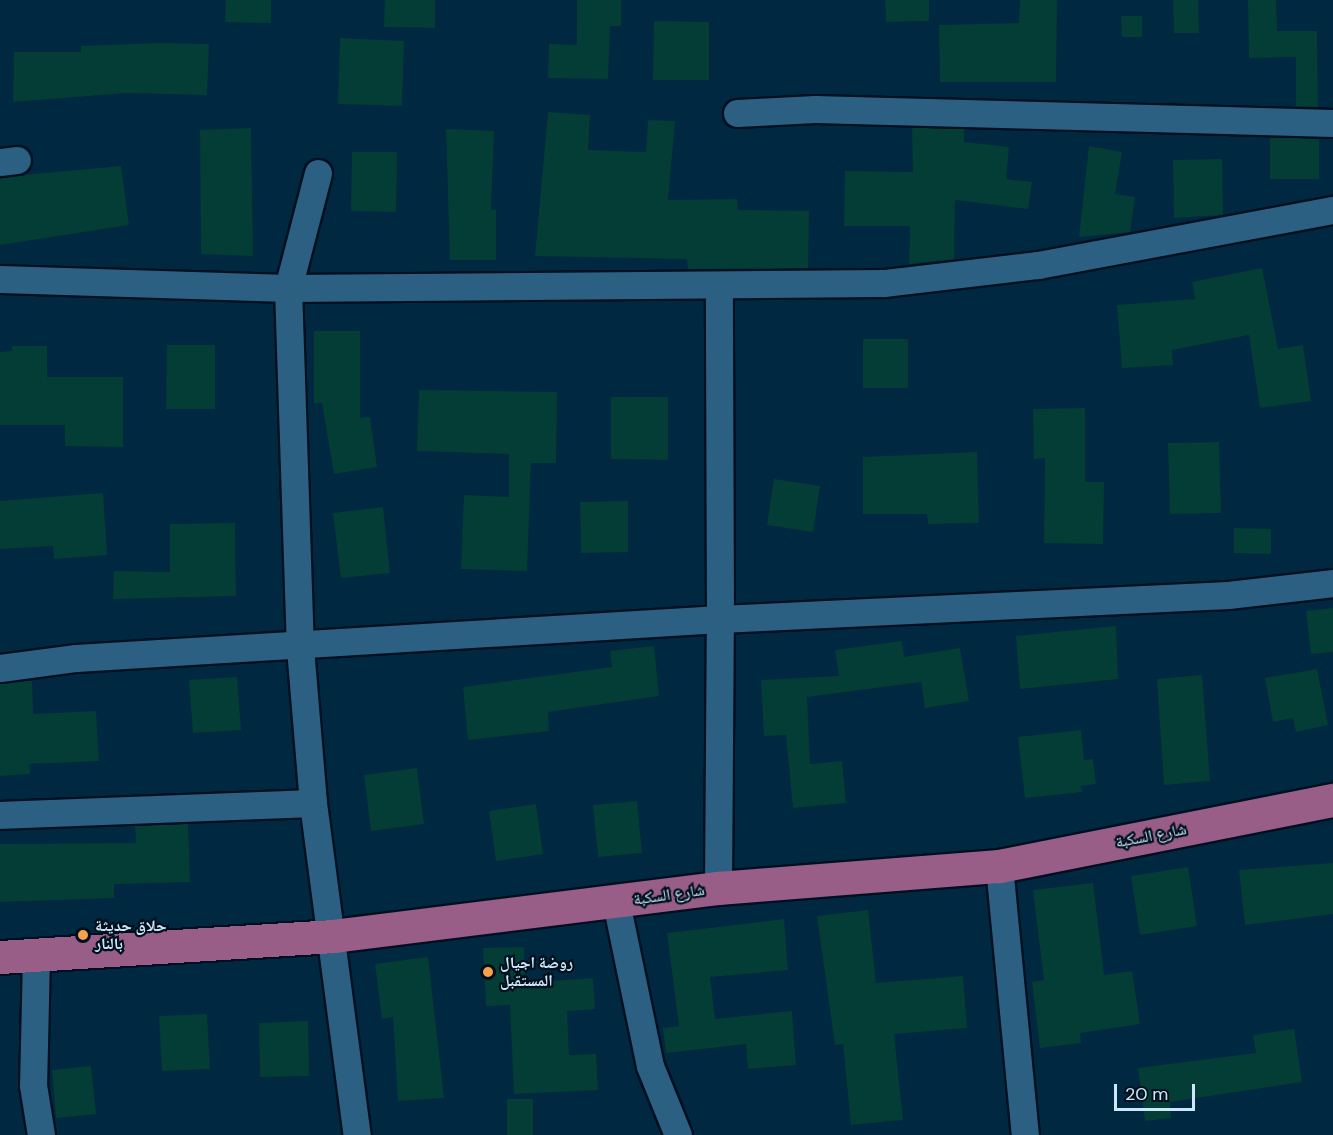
<!DOCTYPE html>
<meta charset="utf-8">
<style>
body{margin:0}
#map{position:relative;width:1333px;height:1135px;overflow:hidden;background:#002840;font-family:"DM Sans","Noto Naskh Arabic",sans-serif}
div>[style]{position:absolute}
[style*='--x']{left:calc(var(--x)*1px);top:calc(var(--y)*1px);width:calc(var(--w)*1px);rotate:calc(var(--a)*1deg)}
.building>*{inset:0;background:#033d35}
.roads{filter:drop-shadow(2px 0 #001020) drop-shadow(-2px 0 #001020) drop-shadow(0 2px #001020) drop-shadow(0 -2px #001020)}
.minor>*{height:27px;margin:-13.5px;padding:0 13.5px;transform-origin:13.5px;border-radius:13.5px;background:#2c6082}
.major>*{height:33px;margin:-16.5px;padding:0 16.5px;transform-origin:16.5px;border-radius:16.5px;background:#995e88}
.dots>*{width:16px;height:16px;translate:-50% -50%;box-sizing:border-box;border:3px solid #00101d;border-radius:50%}
span{translate:-50% -50%;white-space:nowrap;text-align:center;line-height:1.15;-webkit-text-stroke:4.5px #00101d;paint-order:stroke}
.street-label{font-size:16px;color:#cce7fb}
.poi-label{font-size:16px;color:#cce7fb;font-weight:700}
.left{translate:0 -50%;text-align:left}
.scale{position:absolute;left:1114px;top:1084px;width:81px;height:27px;box-sizing:border-box;border:3px solid #cce7fb;border-top:0;padding-left:8px;font-size:18px;line-height:21px;white-space:nowrap;color:#cce7fb;-webkit-text-stroke:4px #00101d;paint-order:stroke}
</style>
<div id="map">
<div class="building">
<i style="clip-path:polygon(226px 0,271px 0,271px 23px,225px 22px)"></i>
<i style="clip-path:polygon(385px 0,435px 0,435px 28px,384px 27px)"></i>
<i style="clip-path:polygon(577px 0,621px 0,621px 26px,610px 26px,608px 79px,548px 78px,549px 44px,577px 45px)"></i>
<i style="clip-path:polygon(885px 0,929px 0,929px 21px,886px 22px)"></i>
<i style="clip-path:polygon(1020px 0,1057px 0,1056px 82px,940px 82px,939px 25px,1019px 23px)"></i>
<i style="clip-path:polygon(1173px 0,1198px 0,1199px 33px,1174px 33px)"></i>
<i style="clip-path:polygon(1248px 0,1276px 0,1277px 31px,1317px 31px,1318px 107px,1296px 106px,1296px 57px,1249px 58px)"></i>
<i style="clip-path:polygon(1121px 16px,1142px 16px,1142px 37px,1122px 37px)"></i>
<i style="clip-path:polygon(654px 21px,709px 22px,709px 80px,653px 80px)"></i>
<i style="clip-path:polygon(340px 38px,404px 41px,402px 106px,338px 104px)"></i>
<i style="clip-path:polygon(159px 43px,209px 44px,207px 95px,126px 93px,13px 102px,14px 52px,81px 52px,81px 46px)"></i>
<i style="clip-path:polygon(548px 112px,590px 115px,588px 150px,646px 152px,648px 120px,675px 121px,668px 200px,737px 199px,738px 210px,809px 211px,808px 268px,688px 269px,687px 259px,535px 256px)"></i>
<i style="clip-path:polygon(912px 127px,964px 129px,964px 142px,1009px 147px,1006px 179px,1032px 182px,1028px 209px,955px 200px,954px 259px,909px 264px,910px 226px,844px 226px,845px 171px,913px 172px)"></i>
<i style="clip-path:polygon(251px 128px,253px 256px,201px 254px,200px 130px)"></i>
<i style="clip-path:polygon(446px 129px,494px 131px,491px 210px,496px 210px,496px 260px,450px 260px)"></i>
<i style="clip-path:polygon(1270px 137px,1319px 138px,1319px 179px,1270px 179px)"></i>
<i style="clip-path:polygon(1089px 146px,1122px 152px,1115px 194px,1135px 197px,1130px 232px,1079px 237px)"></i>
<i style="clip-path:polygon(352px 152px,397px 152px,396px 212px,351px 211px)"></i>
<i style="clip-path:polygon(1222px 159px,1223px 215px,1174px 218px,1173px 160px)"></i>
<i style="clip-path:polygon(121px 166px,129px 225px,0 245px,0 177px)"></i>
<i style="clip-path:polygon(1262px 268px,1278px 349px,1303px 345px,1311px 401px,1260px 408px,1249px 335px,1172px 350px,1173px 365px,1122px 368px,1117px 305px,1195px 299px,1192px 282px)"></i>
<i style="clip-path:polygon(314px 331px,360px 331px,360px 418px,370px 417px,377px 467px,334px 474px,322px 403px,314px 403px)"></i>
<i style="clip-path:polygon(863px 339px,908px 339px,908px 388px,863px 388px)"></i>
<i style="clip-path:polygon(167px 345px,215px 345px,215px 409px,166px 409px)"></i>
<i style="clip-path:polygon(12px 346px,47px 346px,47px 377px,123px 377px,123px 447px,65px 446px,65px 425px,0 425px,0 352px,12px 351px)"></i>
<i style="clip-path:polygon(419px 390px,557px 392px,556px 463px,531px 463px,527px 571px,461px 569px,464px 495px,509px 497px,509px 454px,417px 451px)"></i>
<i style="clip-path:polygon(611px 397px,668px 397px,668px 460px,611px 459px)"></i>
<i style="clip-path:polygon(1085px 408px,1085px 482px,1104px 482px,1103px 544px,1044px 543px,1045px 458px,1034px 459px,1033px 409px)"></i>
<i style="clip-path:polygon(1219px 442px,1221px 513px,1170px 514px,1168px 443px)"></i>
<i style="clip-path:polygon(977px 452px,979px 523px,928px 524px,927px 514px,863px 514px,863px 457px)"></i>
<i style="clip-path:polygon(774px 479px,820px 486px,813px 532px,767px 525px)"></i>
<i style="clip-path:polygon(103px 493px,107px 555px,54px 559px,53px 546px,0 549px,0 501px)"></i>
<i style="clip-path:polygon(628px 501px,628px 552px,581px 553px,580px 502px)"></i>
<i style="clip-path:polygon(383px 507px,390px 573px,341px 578px,333px 513px)"></i>
<i style="clip-path:polygon(235px 523px,236px 596px,113px 599px,114px 571px,170px 572px,170px 524px)"></i>
<i style="clip-path:polygon(1234px 528px,1271px 529px,1271px 554px,1234px 553px)"></i>
<i style="clip-path:polygon(1333px 608px,1333px 652px,1311px 654px,1306px 611px)"></i>
<i style="clip-path:polygon(1116px 626px,1118px 679px,1020px 689px,1016px 636px)"></i>
<i style="clip-path:polygon(902px 641px,904px 657px,960px 648px,969px 701px,925px 708px,921px 682px,807px 697px,810px 764px,842px 761px,846px 803px,793px 808px,786px 735px,764px 736px,761px 680px,839px 676px,835px 650px)"></i>
<i style="clip-path:polygon(654px 646px,659px 696px,548px 712px,549px 731px,468px 740px,463px 687px,612px 667px,610px 651px)"></i>
<i style="clip-path:polygon(1317px 669px,1328px 725px,1296px 732px,1293px 718px,1273px 722px,1265px 678px)"></i>
<i style="clip-path:polygon(1202px 675px,1210px 781px,1164px 785px,1157px 679px)"></i>
<i style="clip-path:polygon(237px 677px,241px 730px,193px 733px,189px 680px)"></i>
<i style="clip-path:polygon(32px 680px,33px 714px,96px 711px,99px 761px,29px 764px,30px 774px,0 776px,0 683px)"></i>
<i style="clip-path:polygon(1081px 730px,1084px 760px,1093px 759px,1096px 784px,1081px 786px,1082px 792px,1025px 798px,1018px 737px)"></i>
<i style="clip-path:polygon(417px 768px,424px 824px,371px 831px,364px 775px)"></i>
<i style="clip-path:polygon(637px 801px,642px 853px,598px 857px,593px 805px)"></i>
<i style="clip-path:polygon(536px 804px,543px 854px,496px 861px,489px 811px)"></i>
<i style="clip-path:polygon(188px 824px,190px 882px,114px 884px,114px 898px,0 902px,0 844px,136px 843px,135px 826px)"></i>
<i style="clip-path:polygon(1333px 863px,1333px 914px,1245px 925px,1239px 870px)"></i>
<i style="clip-path:polygon(1188px 867px,1197px 926px,1140px 935px,1131px 876px)"></i>
<i style="clip-path:polygon(1093px 883px,1104px 975px,1132px 971px,1140px 1024px,1080px 1033px,1081px 1043px,1040px 1048px,1032px 982px,1044px 980px,1033px 890px)"></i>
<i style="clip-path:polygon(868px 910px,876px 983px,963px 976px,967px 1028px,894px 1034px,903px 1120px,851px 1125px,843px 1044px,835px 1045px,817px 916px)"></i>
<i style="clip-path:polygon(784px 919px,788px 970px,710px 977px,715px 1019px,792px 1011px,796px 1065px,748px 1069px,746px 1044px,666px 1053px,663px 1028px,679px 1026px,667px 933px)"></i>
<i style="clip-path:polygon(524px 947px,525px 983px,593px 978px,595px 1009px,567px 1011px,569px 1055px,596px 1054px,598px 1090px,514px 1094px,510px 1005px,486px 1006px,483px 948px)"></i>
<i style="clip-path:polygon(428px 957px,444px 1098px,398px 1101px,393px 1017px,382px 1019px,375px 964px)"></i>
<i style="clip-path:polygon(207px 1014px,210px 1069px,162px 1071px,159px 1016px)"></i>
<i style="clip-path:polygon(308px 1021px,309px 1076px,260px 1077px,259px 1023px)"></i>
<i style="clip-path:polygon(1294px 1029px,1302px 1082px,1170px 1102px,1171px 1118px,1145px 1121px,1138px 1068px,1256px 1053px,1253px 1035px)"></i>
<i style="clip-path:polygon(91px 1066px,96px 1114px,56px 1118px,52px 1070px)"></i>
<i style="clip-path:polygon(507px 1099px,533px 1099px,533px 1135px,507px 1135px)"></i>
</div>
<div class="roads">
<div class="minor">
<i style="--x:737;--y:113;--w:78;--a:-2.9"></i>
<i style="--x:815;--y:109;--w:518;--a:1.55"></i>
<i style="--x:0;--y:162;--w:17;--a:-7"></i>
<i style="--x:318;--y:173;--w:119;--a:104.6"></i>
<i style="--x:288;--y:288;--w:360;--a:88.1"></i>
<i style="--x:300;--y:648;--w:156;--a:85.2"></i>
<i style="--x:313;--y:803;--w:335;--a:82.5"></i>
<i style="--x:0;--y:279;--w:288;--a:1.8"></i>
<i style="--x:288;--y:288;--w:596;--a:-0.48"></i>
<i style="--x:884;--y:283;--w:155;--a:-6.7"></i>
<i style="--x:1038;--y:265;--w:300;--a:-10.6"></i>
<i style="--x:0;--y:668;--w:77;--a:-7.5"></i>
<i style="--x:76;--y:658;--w:645;--a:-3.47"></i>
<i style="--x:720;--y:619;--w:332;--a:-90.2"></i>
<i style="--x:0;--y:815;--w:313;--a:-2.2"></i>
<i style="--x:999;--y:866;--w:270;--a:84.5"></i>
<i style="--x:718;--y:888;--w:269;--a:-89.6"></i>
<i style="--x:720;--y:619;--w:509;--a:-2.7"></i>
<i style="--x:1228;--y:595;--w:106;--a:-6.5"></i>
<i style="--x:616;--y:902;--w:167;--a:78.3"></i>
<i style="--x:650;--y:1066;--w:74;--a:67.9"></i>
<i style="--x:36;--y:956;--w:129;--a:91.3"></i>
<i style="--x:33;--y:1085;--w:51;--a:80.9"></i>
</div>
<div class="major">
<i style="--x:0;--y:957;--w:333;--a:-3.6"></i>
<i style="--x:332;--y:936;--w:389;--a:-7.1"></i>
<i style="--x:718;--y:888;--w:282;--a:-4.5"></i>
<i style="--x:999;--y:866;--w:340;--a:-11.2"></i>
</div>
</div>
<div class="dots">
<i style="left:83px;top:935px;background:#f9a04d"></i>
<i style="left:488px;top:972px;background:#f9a04d"></i>
</div>
<div class="street-label">
<span style="left:1151px;top:836px;rotate:-11deg">شارع السكبة</span>
<span style="left:669px;top:895px;rotate:-8deg">شارع السكبة</span>
</div>
<div class="poi-label">
<span class="left" style="left:95px;top:935px">حلاق حديثة<br>بالنار</span>
<span class="left" style="left:500px;top:972px">روضة اجيال<br>المستقبل</span>
</div>
<div class="scale">20 m</div>
</div>
